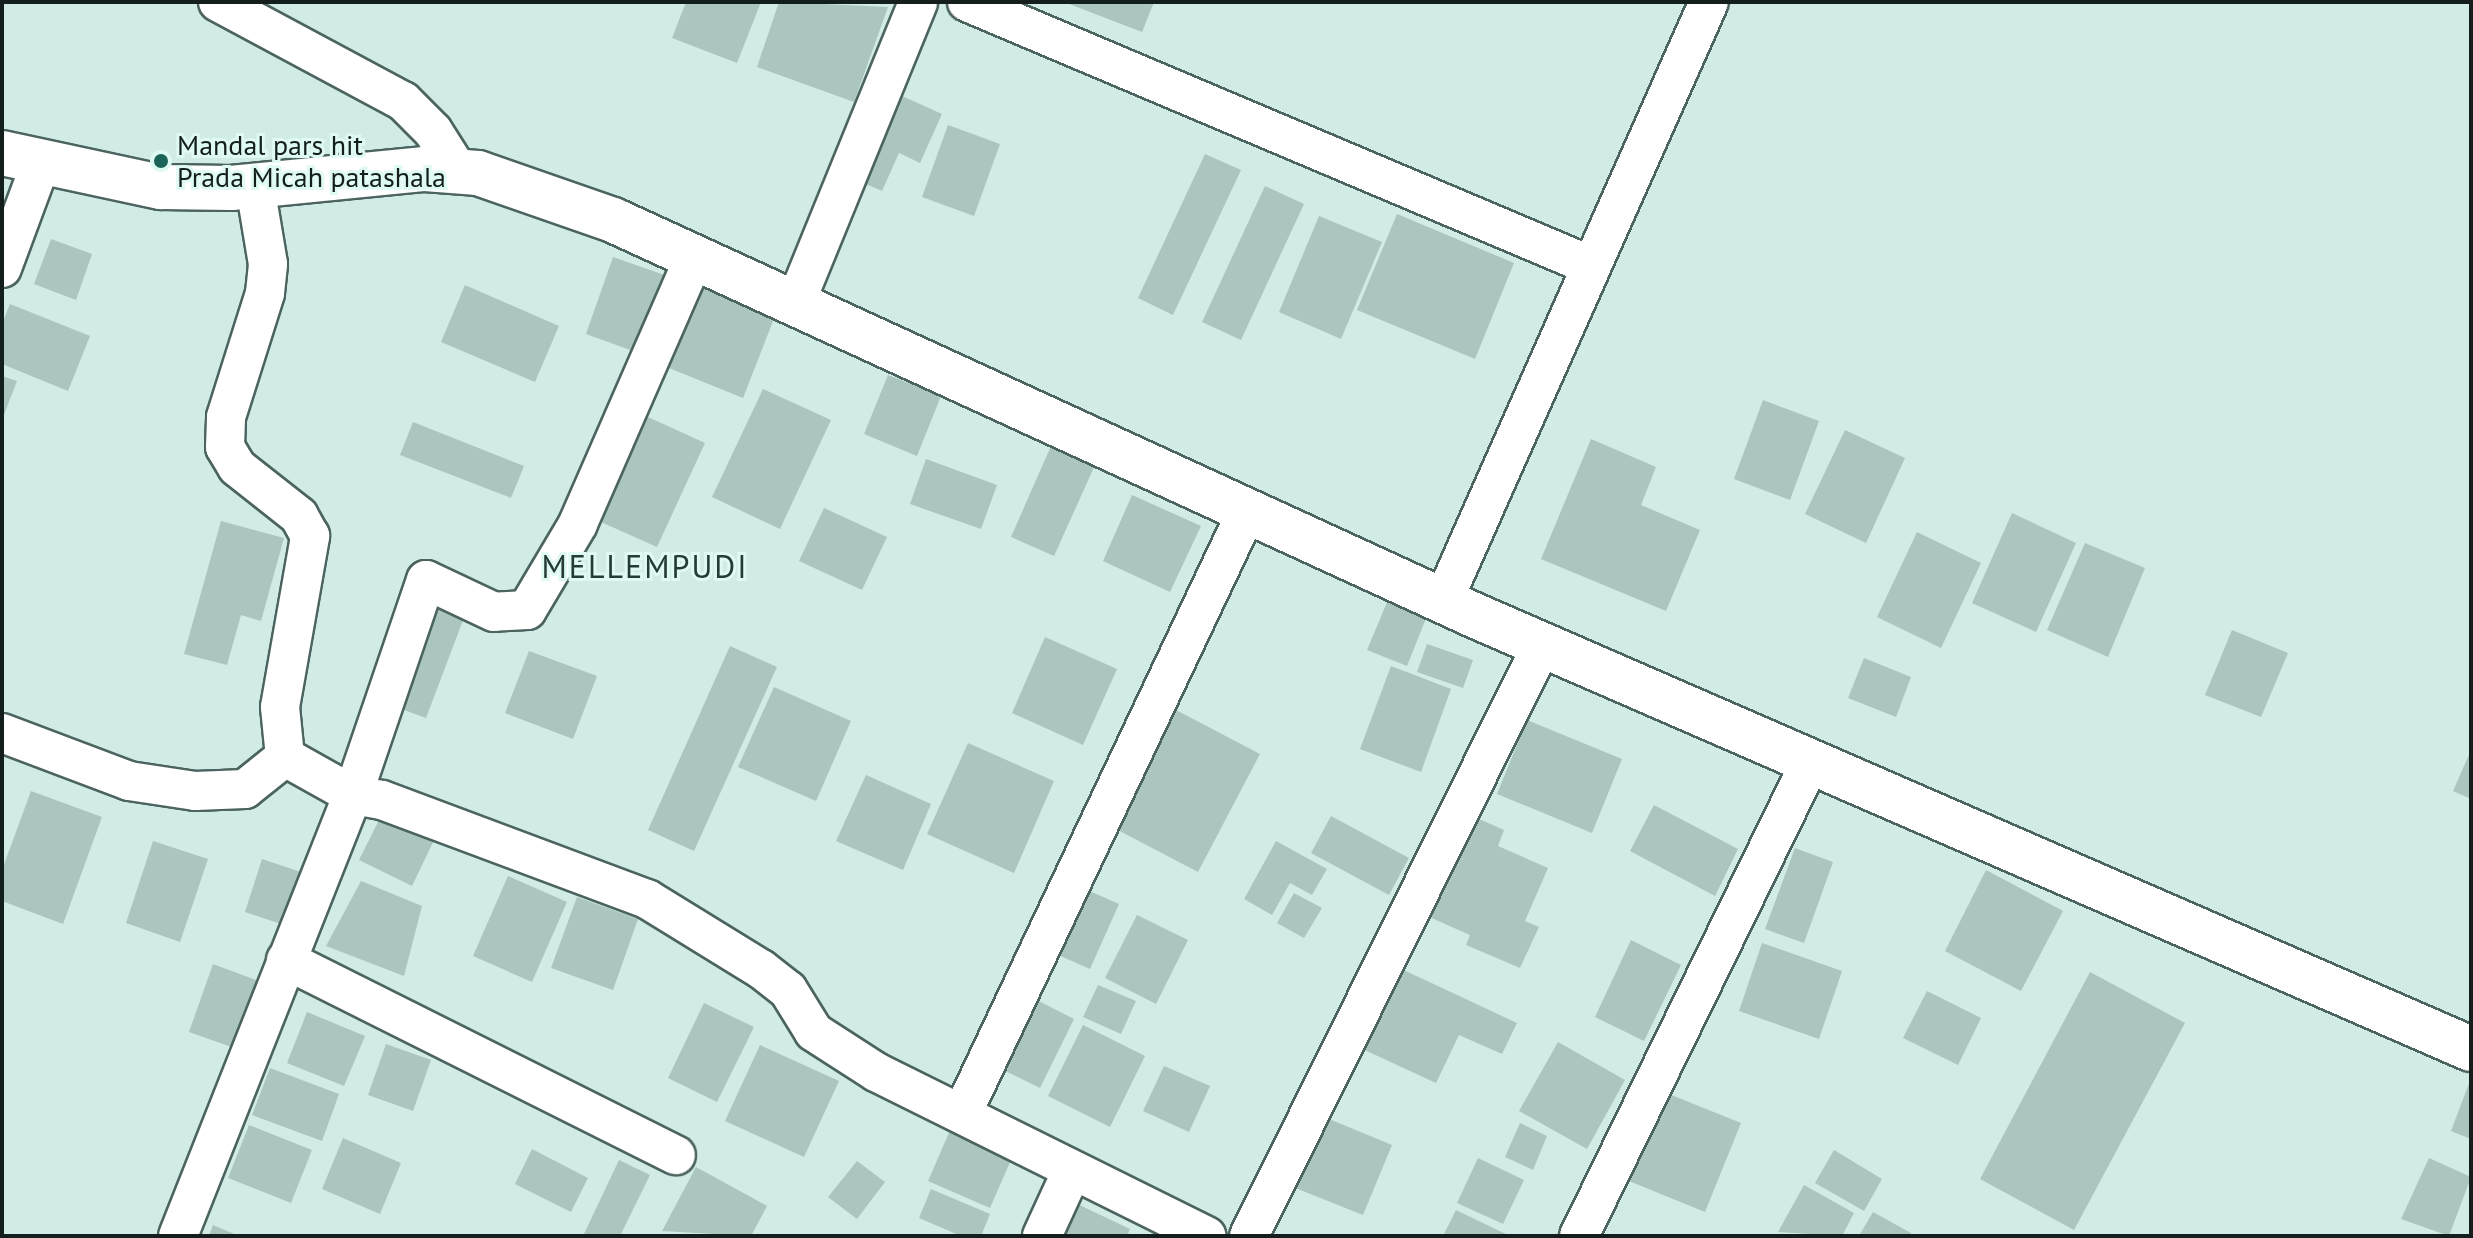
<!DOCTYPE html>
<style>
body{margin:0}
#map{position:relative;width:2473px;height:1238px;overflow:hidden;background:#d1ece6;font-family:"PT Sans",sans-serif}
div>[style]{position:absolute}
[style*='--x']{left:calc(var(--x)*1px);top:calc(var(--y)*1px);width:calc(var(--w)*1px);rotate:calc(var(--a)*1deg)}
.building>*{inset:0;background:#abc5bf}
.roads{filter:drop-shadow(2px 0 #4c645f) drop-shadow(-2px 0 #4c645f) drop-shadow(0 2px #4c645f) drop-shadow(0 -2px #4c645f)}
.minor>*{height:38px;margin:-19px;padding:0 19px;transform-origin:19px;border-radius:19px;background:#fff}
.secondary>*{height:44px;margin:-22px;padding:0 22px;transform-origin:22px;border-radius:22px;background:#fff}
.dots>*{width:22px;height:22px;translate:-50% -50%;box-sizing:border-box;border:4px solid #defaf3;border-radius:50%}
span{translate:-50% -50%;white-space:nowrap;text-align:center;line-height:1.15;-webkit-text-stroke:6px #defaf3;paint-order:stroke}
.poi-label{font-size:28px;color:#141e1c}
.left{translate:0 -50%;text-align:left}
.quarter-label{font-size:32px;color:#253b36;letter-spacing:2px}
.frame{position:absolute;inset:0;border:4px solid #141e1c;pointer-events:none}
</style>
<div id="map">
<div class="building">
<i style="clip-path:polygon(686px 2px,761px 2px,737px 63px,672px 38px)"></i>
<i style="clip-path:polygon(779px 2px,888px 7px,854px 102px,757px 67px)"></i>
<i style="clip-path:polygon(1064px 2px,1154px 2px,1142px 32px)"></i>
<i style="clip-path:polygon(891px 91px,942px 114px,920px 163px,899px 153px,882px 191px,852px 178px)"></i>
<i style="clip-path:polygon(948px 125px,1000px 144px,974px 216px,922px 197px)"></i>
<i style="clip-path:polygon(1205px 154px,1241px 170px,1173px 315px,1138px 298px)"></i>
<i style="clip-path:polygon(1265px 186px,1304px 204px,1241px 340px,1202px 322px)"></i>
<i style="clip-path:polygon(1397px 214px,1514px 263px,1475px 359px,1357px 310px)"></i>
<i style="clip-path:polygon(1319px 216px,1382px 242px,1341px 339px,1279px 312px)"></i>
<i style="clip-path:polygon(51px 239px,92px 254px,76px 300px,34px 284px)"></i>
<i style="clip-path:polygon(613px 257px,673px 278px,647px 356px,586px 334px)"></i>
<i style="clip-path:polygon(465px 285px,559px 326px,535px 382px,441px 342px)"></i>
<i style="clip-path:polygon(703px 286px,775px 316px,743px 398px,669px 368px)"></i>
<i style="clip-path:polygon(10px 304px,90px 336px,68px 391px,2px 364px,2px 324px)"></i>
<i style="clip-path:polygon(888px 375px,941px 396px,917px 456px,864px 434px)"></i>
<i style="clip-path:polygon(2px 376px,17px 381px,2px 420px)"></i>
<i style="clip-path:polygon(763px 389px,831px 420px,780px 529px,712px 497px)"></i>
<i style="clip-path:polygon(1763px 400px,1819px 421px,1790px 500px,1734px 479px)"></i>
<i style="clip-path:polygon(648px 417px,705px 443px,657px 547px,601px 522px)"></i>
<i style="clip-path:polygon(413px 422px,524px 466px,511px 498px,400px 455px)"></i>
<i style="clip-path:polygon(1845px 430px,1905px 458px,1866px 543px,1805px 514px)"></i>
<i style="clip-path:polygon(1591px 439px,1656px 467px,1641px 505px,1700px 530px,1666px 611px,1541px 559px)"></i>
<i style="clip-path:polygon(1051px 446px,1095px 465px,1054px 556px,1011px 537px)"></i>
<i style="clip-path:polygon(926px 459px,997px 485px,981px 529px,910px 504px)"></i>
<i style="clip-path:polygon(1132px 495px,1201px 526px,1170px 592px,1103px 561px)"></i>
<i style="clip-path:polygon(824px 508px,887px 537px,862px 590px,799px 561px)"></i>
<i style="clip-path:polygon(2012px 513px,2076px 543px,2036px 632px,1972px 603px)"></i>
<i style="clip-path:polygon(221px 521px,284px 538px,261px 621px,241px 615px,227px 665px,184px 654px)"></i>
<i style="clip-path:polygon(1917px 532px,1981px 563px,1941px 648px,1877px 617px)"></i>
<i style="clip-path:polygon(2085px 543px,2145px 568px,2108px 657px,2047px 630px)"></i>
<i style="clip-path:polygon(1390px 595px,1429px 611px,1407px 666px,1367px 650px)"></i>
<i style="clip-path:polygon(426px 601px,465px 615px,426px 718px,388px 704px)"></i>
<i style="clip-path:polygon(2232px 630px,2288px 653px,2261px 717px,2205px 695px)"></i>
<i style="clip-path:polygon(1045px 637px,1117px 669px,1083px 745px,1012px 713px)"></i>
<i style="clip-path:polygon(1427px 644px,1473px 660px,1463px 688px,1417px 672px)"></i>
<i style="clip-path:polygon(730px 646px,777px 667px,694px 851px,648px 830px)"></i>
<i style="clip-path:polygon(529px 651px,597px 676px,573px 739px,505px 713px)"></i>
<i style="clip-path:polygon(1864px 658px,1911px 677px,1896px 717px,1848px 698px)"></i>
<i style="clip-path:polygon(1391px 666px,1451px 689px,1421px 772px,1360px 749px)"></i>
<i style="clip-path:polygon(774px 687px,851px 721px,816px 801px,738px 767px)"></i>
<i style="clip-path:polygon(1176px 710px,1260px 754px,1198px 872px,1114px 828px)"></i>
<i style="clip-path:polygon(1527px 720px,1622px 759px,1592px 833px,1497px 794px)"></i>
<i style="clip-path:polygon(968px 743px,1054px 781px,1014px 873px,927px 834px)"></i>
<i style="clip-path:polygon(2471px 750px,2471px 799px,2453px 791px)"></i>
<i style="clip-path:polygon(866px 775px,931px 804px,903px 870px,836px 841px)"></i>
<i style="clip-path:polygon(31px 791px,102px 817px,63px 924px,2px 901px,2px 870px)"></i>
<i style="clip-path:polygon(1654px 805px,1738px 849px,1715px 896px,1630px 851px)"></i>
<i style="clip-path:polygon(383px 812px,435px 838px,412px 886px,359px 860px)"></i>
<i style="clip-path:polygon(1470px 815px,1504px 830px,1498px 846px,1548px 868px,1525px 921px,1539px 927px,1520px 968px,1466px 945px,1470px 935px,1427px 916px)"></i>
<i style="clip-path:polygon(1331px 816px,1409px 858px,1389px 895px,1311px 853px)"></i>
<i style="clip-path:polygon(153px 841px,208px 859px,180px 942px,126px 923px)"></i>
<i style="clip-path:polygon(1276px 841px,1327px 869px,1312px 895px,1290px 883px,1272px 915px,1244px 899px)"></i>
<i style="clip-path:polygon(1795px 848px,1833px 862px,1804px 943px,1765px 929px)"></i>
<i style="clip-path:polygon(262px 859px,310px 875px,293px 928px,245px 912px)"></i>
<i style="clip-path:polygon(1986px 870px,2063px 911px,2021px 991px,1945px 951px)"></i>
<i style="clip-path:polygon(508px 876px,567px 902px,532px 982px,473px 956px)"></i>
<i style="clip-path:polygon(361px 881px,422px 906px,404px 976px,326px 946px)"></i>
<i style="clip-path:polygon(1076px 885px,1119px 904px,1090px 969px,1047px 950px)"></i>
<i style="clip-path:polygon(1294px 893px,1322px 908px,1304px 938px,1277px 923px)"></i>
<i style="clip-path:polygon(577px 897px,638px 919px,613px 990px,551px 968px)"></i>
<i style="clip-path:polygon(1137px 915px,1188px 940px,1156px 1004px,1105px 978px)"></i>
<i style="clip-path:polygon(1631px 940px,1681px 965px,1644px 1041px,1595px 1017px)"></i>
<i style="clip-path:polygon(1762px 943px,1842px 971px,1819px 1039px,1739px 1011px)"></i>
<i style="clip-path:polygon(213px 964px,267px 984px,243px 1051px,189px 1032px)"></i>
<i style="clip-path:polygon(1393px 965px,1517px 1023px,1502px 1054px,1459px 1035px,1436px 1083px,1356px 1046px)"></i>
<i style="clip-path:polygon(2090px 972px,2185px 1023px,2074px 1230px,1980px 1179px)"></i>
<i style="clip-path:polygon(1098px 985px,1136px 1001px,1121px 1034px,1083px 1017px)"></i>
<i style="clip-path:polygon(1927px 991px,1981px 1018px,1958px 1065px,1903px 1038px)"></i>
<i style="clip-path:polygon(1027px 995px,1074px 1019px,1040px 1088px,993px 1065px)"></i>
<i style="clip-path:polygon(704px 1003px,754px 1027px,717px 1102px,668px 1078px)"></i>
<i style="clip-path:polygon(307px 1012px,365px 1036px,344px 1086px,287px 1063px)"></i>
<i style="clip-path:polygon(1083px 1025px,1145px 1056px,1110px 1127px,1048px 1096px)"></i>
<i style="clip-path:polygon(1558px 1042px,1625px 1080px,1587px 1149px,1519px 1111px)"></i>
<i style="clip-path:polygon(386px 1044px,431px 1060px,413px 1111px,368px 1095px)"></i>
<i style="clip-path:polygon(760px 1045px,839px 1081px,804px 1157px,725px 1121px)"></i>
<i style="clip-path:polygon(1164px 1066px,1210px 1086px,1189px 1132px,1143px 1111px)"></i>
<i style="clip-path:polygon(270px 1068px,339px 1094px,322px 1141px,252px 1115px)"></i>
<i style="clip-path:polygon(2471px 1078px,2471px 1139px,2451px 1131px)"></i>
<i style="clip-path:polygon(1664px 1092px,1741px 1123px,1705px 1212px,1629px 1181px)"></i>
<i style="clip-path:polygon(1317px 1114px,1392px 1145px,1363px 1215px,1288px 1185px)"></i>
<i style="clip-path:polygon(1520px 1123px,1547px 1136px,1533px 1170px,1505px 1157px)"></i>
<i style="clip-path:polygon(249px 1125px,312px 1150px,291px 1203px,228px 1178px)"></i>
<i style="clip-path:polygon(952px 1126px,1014px 1153px,990px 1208px,928px 1181px)"></i>
<i style="clip-path:polygon(343px 1138px,401px 1163px,380px 1214px,322px 1189px)"></i>
<i style="clip-path:polygon(532px 1149px,588px 1178px,571px 1212px,515px 1184px)"></i>
<i style="clip-path:polygon(1834px 1150px,1882px 1179px,1864px 1211px,1815px 1183px)"></i>
<i style="clip-path:polygon(1478px 1158px,1524px 1180px,1503px 1224px,1457px 1203px)"></i>
<i style="clip-path:polygon(2429px 1158px,2471px 1177px,2449px 1236px,2401px 1219px)"></i>
<i style="clip-path:polygon(619px 1160px,650px 1175px,620px 1236px,583px 1236px)"></i>
<i style="clip-path:polygon(857px 1161px,885px 1182px,857px 1219px,828px 1197px)"></i>
<i style="clip-path:polygon(696px 1167px,767px 1206px,751px 1236px,662px 1231px)"></i>
<i style="clip-path:polygon(1804px 1185px,1854px 1213px,1842px 1236px,1778px 1232px)"></i>
<i style="clip-path:polygon(931px 1189px,990px 1214px,981px 1236px,961px 1236px,919px 1218px)"></i>
<i style="clip-path:polygon(1073px 1202px,1130px 1229px,1127px 1236px,1057px 1236px)"></i>
<i style="clip-path:polygon(1456px 1210px,1510px 1236px,1443px 1236px)"></i>
<i style="clip-path:polygon(1873px 1212px,1911px 1233px,1909px 1236px,1859px 1236px)"></i>
<i style="clip-path:polygon(213px 1225px,239px 1236px,209px 1236px)"></i>
</div>
<div class="roads">
<div class="minor">
<i style="--x:218;--y:2;--w:210;--a:28.2"></i>
<i style="--x:403;--y:101;--w:42;--a:45"></i>
<i style="--x:433;--y:131;--w:49;--a:57.6"></i>
<i style="--x:967;--y:2;--w:675;--a:22.92"></i>
<i style="--x:694;--y:258;--w:290;--a:113.6"></i>
<i style="--x:578;--y:524;--w:100;--a:120.7"></i>
<i style="--x:527;--y:610;--w:33;--a:177"></i>
<i style="--x:494;--y:612;--w:75;--a:-154.8"></i>
<i style="--x:426;--y:580;--w:227;--a:108.8"></i>
<i style="--x:353;--y:795;--w:29;--a:10"></i>
<i style="--x:382;--y:800;--w:283;--a:20.5"></i>
<i style="--x:647;--y:899;--w:134;--a:31.6"></i>
<i style="--x:761;--y:969;--w:34;--a:38"></i>
<i style="--x:788;--y:990;--w:49;--a:58.2"></i>
<i style="--x:814;--y:1032;--w:74;--a:32.8"></i>
<i style="--x:876;--y:1072;--w:369;--a:26.4"></i>
<i style="--x:2;--y:268;--w:110;--a:-69.7"></i>
<i style="--x:795;--y:304;--w:326;--a:-67.8"></i>
<i style="--x:1443;--y:601;--w:655;--a:-66.06"></i>
<i style="--x:2;--y:733;--w:136;--a:20.7"></i>
<i style="--x:129;--y:781;--w:67;--a:8.6"></i>
<i style="--x:195;--y:791;--w:50;--a:-2.3"></i>
<i style="--x:245;--y:789;--w:51;--a:-38.7"></i>
<i style="--x:286;--y:960;--w:436;--a:26.6"></i>
<i style="--x:962;--y:1114;--w:667;--a:-64.7"></i>
<i style="--x:178;--y:1236;--w:474;--a:-68.4"></i>
<i style="--x:353;--y:795;--w:78;--a:-150.8"></i>
<i style="--x:285;--y:757;--w:50;--a:-95.7"></i>
<i style="--x:280;--y:707;--w:174;--a:-80"></i>
<i style="--x:310;--y:536;--w:23;--a:-119"></i>
<i style="--x:299;--y:516;--w:79;--a:-141.7"></i>
<i style="--x:237;--y:467;--w:23;--a:-121"></i>
<i style="--x:225;--y:447;--w:30;--a:-88"></i>
<i style="--x:226;--y:417;--w:130;--a:-72.5"></i>
<i style="--x:265;--y:293;--w:29;--a:-84"></i>
<i style="--x:268;--y:264;--w:79;--a:-99.5"></i>
<i style="--x:1042;--y:1236;--w:69;--a:-65.3"></i>
<i style="--x:1249;--y:1236;--w:660;--a:-63.63"></i>
<i style="--x:1579;--y:1236;--w:526;--a:-63.97"></i>
</div>
<div class="secondary">
<i style="--x:2;--y:153;--w:163;--a:12.1"></i>
<i style="--x:161;--y:187;--w:70;--a:0.8"></i>
<i style="--x:231;--y:188;--w:195;--a:-5.6"></i>
<i style="--x:425;--y:169;--w:53;--a:4.3"></i>
<i style="--x:478;--y:173;--w:143;--a:19.2"></i>
<i style="--x:613;--y:220;--w:950;--a:24.65"></i>
<i style="--x:1476;--y:616;--w:1085;--a:23.52"></i>
</div>
</div>
<div class="dots">
<i style="left:161px;top:161px;background:#1c6458"></i>
</div>
<div class="poi-label">
<span class="left" style="left:177px;top:161px">Mandal pars hit<br>Prada Micah patashala</span>
</div>
<div class="quarter-label">
<span style="left:645px;top:566px">MELLEMPUDI</span>
</div>
<div class="frame"></div>
</div>
